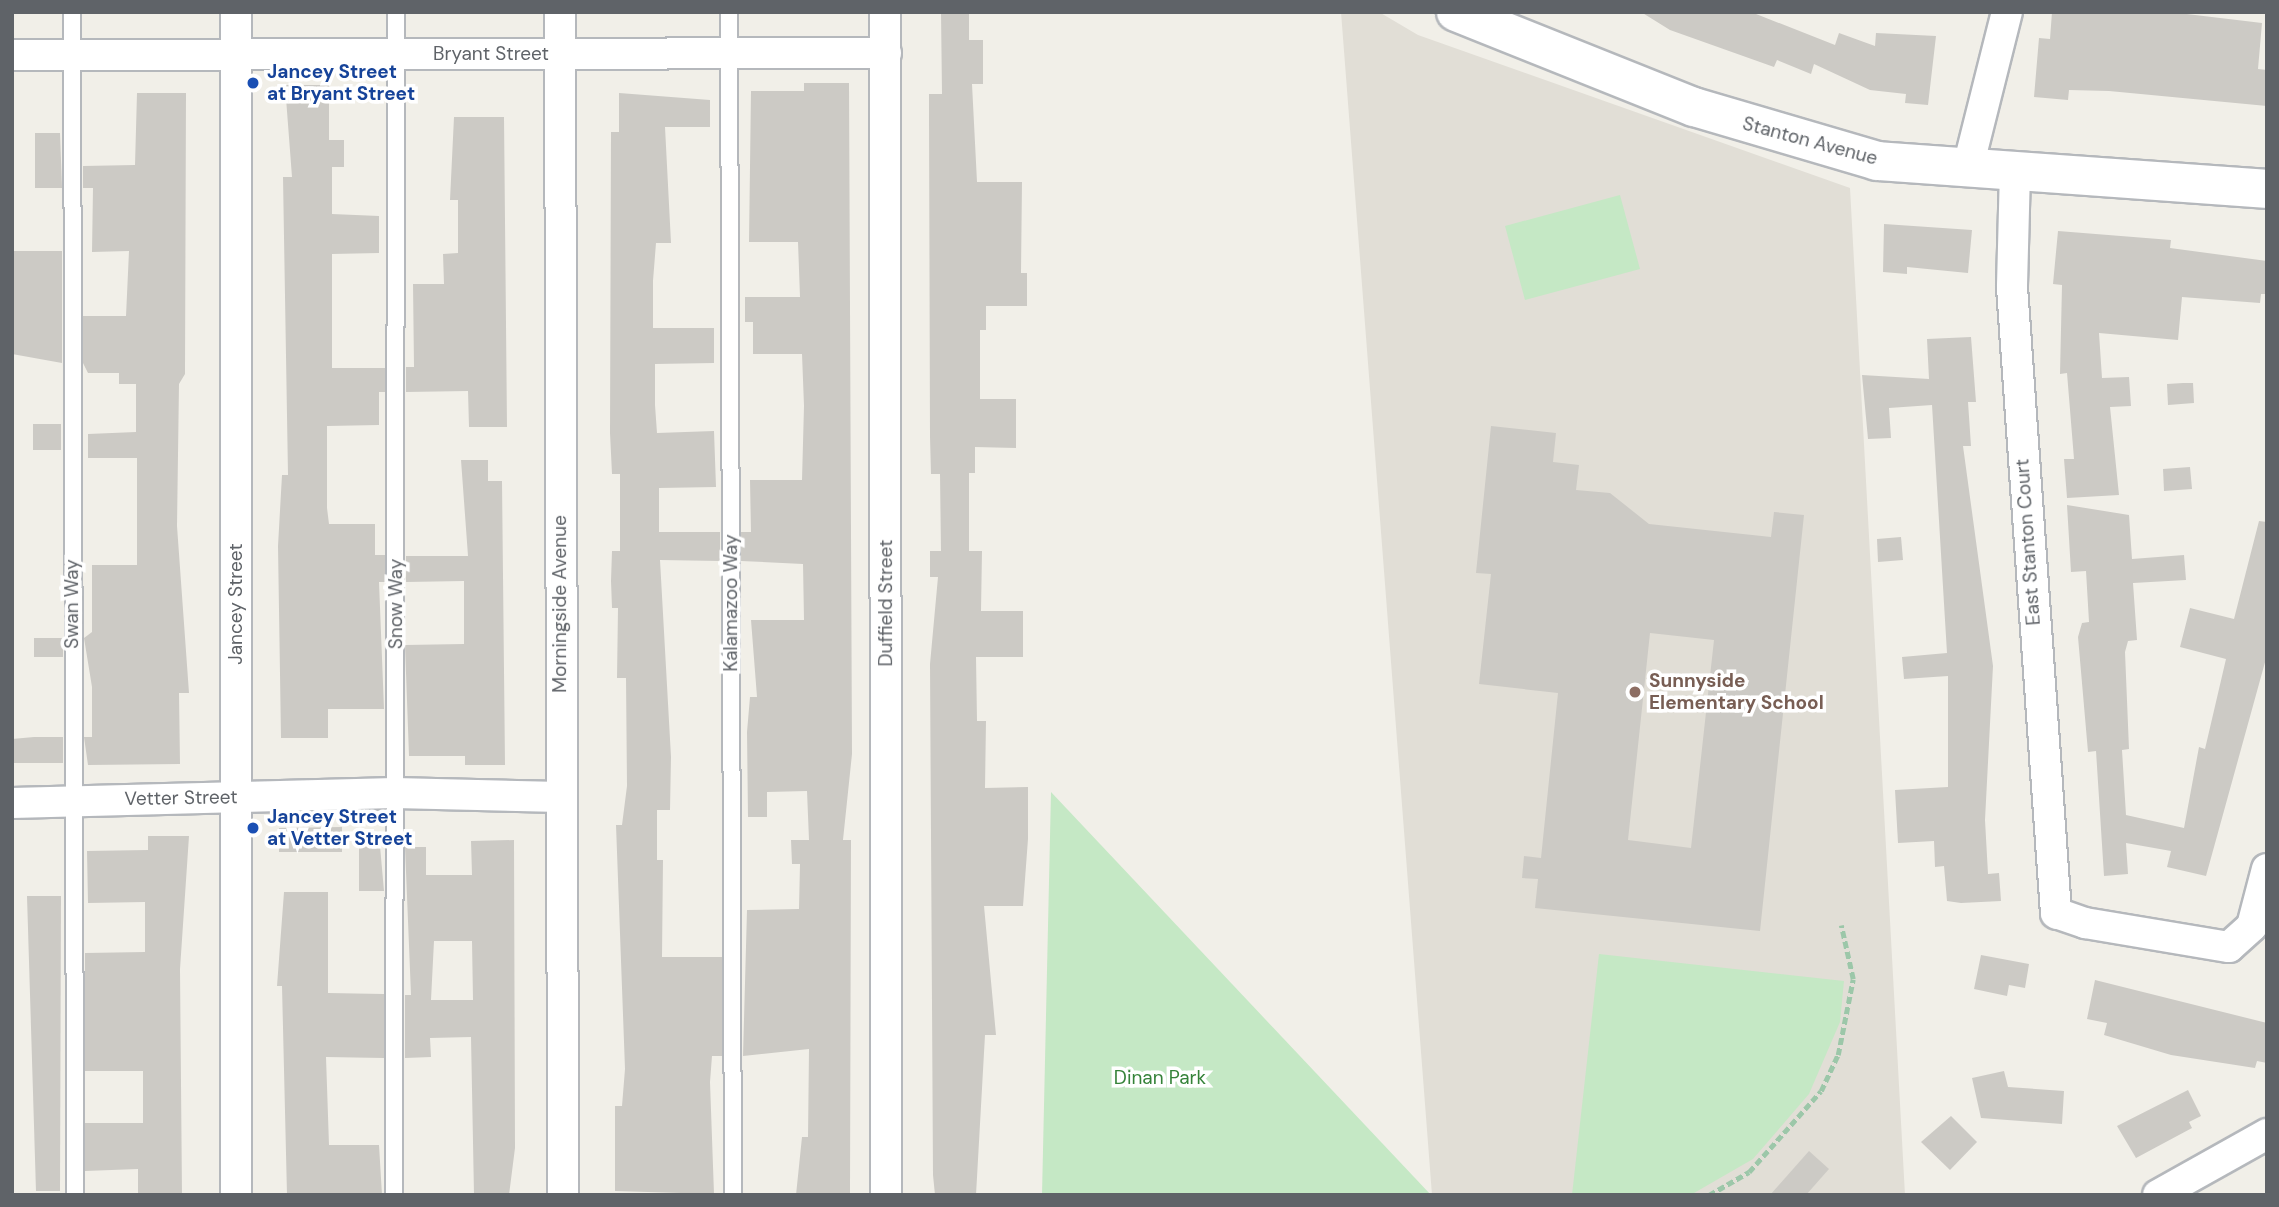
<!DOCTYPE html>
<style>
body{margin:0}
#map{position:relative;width:2279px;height:1207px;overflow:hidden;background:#f1efe8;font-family:"DM Sans",sans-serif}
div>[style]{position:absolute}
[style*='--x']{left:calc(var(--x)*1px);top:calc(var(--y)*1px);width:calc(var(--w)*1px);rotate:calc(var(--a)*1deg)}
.education>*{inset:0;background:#e1ded6}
.green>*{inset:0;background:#c5e8c5}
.building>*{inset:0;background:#cccac5}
.path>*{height:4.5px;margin-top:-2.25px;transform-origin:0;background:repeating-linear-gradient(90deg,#9cc7a9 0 7px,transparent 0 10.5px)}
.roads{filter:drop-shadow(2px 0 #b5b8bc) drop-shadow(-2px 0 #b5b8bc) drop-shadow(0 2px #b5b8bc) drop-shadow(0 -2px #b5b8bc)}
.service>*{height:16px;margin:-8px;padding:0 8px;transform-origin:8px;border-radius:8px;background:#fff}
.minor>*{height:30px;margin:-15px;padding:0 15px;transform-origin:15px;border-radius:15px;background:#fff}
.tertiary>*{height:38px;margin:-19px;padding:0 19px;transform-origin:19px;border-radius:19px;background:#fff}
.dots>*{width:19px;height:19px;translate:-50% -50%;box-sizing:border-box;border:4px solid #fff;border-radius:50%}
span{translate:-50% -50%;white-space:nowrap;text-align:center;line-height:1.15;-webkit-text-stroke:7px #fff;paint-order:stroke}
.street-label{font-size:19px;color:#5f6368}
.transit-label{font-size:19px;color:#164399;font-weight:700}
.left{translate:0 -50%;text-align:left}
.education-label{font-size:19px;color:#785e54;font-weight:700}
.park-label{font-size:19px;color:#348238}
.frame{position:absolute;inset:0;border:14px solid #5f6368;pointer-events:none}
</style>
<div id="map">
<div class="education">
<i style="clip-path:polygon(1341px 12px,1379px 12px,1418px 35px,1850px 188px,1905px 1195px,1432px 1195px)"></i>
</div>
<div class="green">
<i style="clip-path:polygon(1620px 195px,1640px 269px,1525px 300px,1505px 226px)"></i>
<i style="clip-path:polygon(1051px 792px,1431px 1195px,1042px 1195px)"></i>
<i style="clip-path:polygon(1599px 954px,1844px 981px,1840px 1022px,1809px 1094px,1753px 1159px,1694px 1193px,1572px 1195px)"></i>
</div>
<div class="building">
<i style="clip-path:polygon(941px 12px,969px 12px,969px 40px,983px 40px,983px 84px,972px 84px,977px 182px,1022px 182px,1021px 273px,1027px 273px,1027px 306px,986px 306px,986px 330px,980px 330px,980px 399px,1016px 399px,1016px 448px,975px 447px,975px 473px,969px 473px,969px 551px,982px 551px,981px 611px,1023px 611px,1023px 657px,976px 657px,977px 721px,986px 721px,985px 788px,1028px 787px,1028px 839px,1023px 906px,984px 906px,996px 1035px,985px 1035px,976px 1195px,935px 1195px,933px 1175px,930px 664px,938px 577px,930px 577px,930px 551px,941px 551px,940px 474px,931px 474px,930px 437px,929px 117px,929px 94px,942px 94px)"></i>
<i style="clip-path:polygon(1641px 12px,1751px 12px,1835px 45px,1839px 33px,1875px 46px,1876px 33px,1936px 36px,1928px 105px,1905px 103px,1906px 94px,1870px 90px,1814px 64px,1811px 74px,1777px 60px,1774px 67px,1670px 30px)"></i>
<i style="clip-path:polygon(2052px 12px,2170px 12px,2262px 23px,2258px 69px,2267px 70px,2267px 106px,2109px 91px,2069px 90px,2068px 100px,2034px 97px,2039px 38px,2050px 39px)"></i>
<i style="clip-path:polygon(804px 83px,849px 83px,852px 754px,843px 840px,851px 840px,850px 1195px,796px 1195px,802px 1137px,808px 1137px,809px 1049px,743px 1056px,747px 910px,799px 909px,800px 864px,792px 864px,791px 840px,809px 840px,807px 791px,767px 792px,767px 817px,748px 817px,747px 732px,750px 697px,757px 697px,751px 620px,804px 620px,803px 564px,741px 561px,741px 532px,751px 532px,750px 480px,802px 480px,804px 406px,802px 354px,753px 354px,753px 322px,745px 322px,745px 297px,800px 297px,798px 242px,749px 242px,751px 91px,804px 91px)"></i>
<i style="clip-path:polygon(285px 85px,329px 85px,329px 140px,344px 140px,344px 167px,332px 167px,332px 214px,379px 216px,379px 253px,332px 254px,332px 368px,385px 368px,385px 392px,379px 392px,379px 425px,327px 426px,327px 508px,329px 524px,375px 524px,375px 555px,385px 555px,385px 582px,379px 582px,384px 709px,328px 709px,328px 738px,281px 738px,278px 546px,282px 475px,288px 475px,283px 177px,292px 177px)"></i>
<i style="clip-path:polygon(137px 93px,186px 93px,185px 374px,179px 384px,177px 526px,189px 693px,179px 693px,180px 764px,88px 765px,84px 737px,92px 737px,92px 687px,84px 638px,92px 632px,92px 565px,137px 565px,137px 458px,88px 458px,88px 434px,136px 432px,136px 384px,119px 384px,119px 373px,88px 373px,83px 363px,83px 316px,126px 316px,129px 251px,92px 252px,93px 188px,83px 188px,83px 166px,135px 165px)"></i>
<i style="clip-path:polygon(619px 93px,710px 100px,710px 127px,665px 127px,671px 243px,656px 243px,653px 281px,653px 328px,714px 328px,714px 363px,655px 364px,655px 405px,657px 433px,714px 431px,716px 487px,659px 488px,659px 532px,720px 532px,720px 561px,660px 560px,671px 757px,670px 810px,657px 810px,657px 860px,663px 860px,662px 957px,722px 957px,722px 1056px,712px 1056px,710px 1082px,714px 1194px,615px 1191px,615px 1106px,622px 1106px,625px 1069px,616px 825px,622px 825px,627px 786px,626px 678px,617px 678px,618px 608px,612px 608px,611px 581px,612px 551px,620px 551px,620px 474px,612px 474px,610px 433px,611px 132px,619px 132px)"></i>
<i style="clip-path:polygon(454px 117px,504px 117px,507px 427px,469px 427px,468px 391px,406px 392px,406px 367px,414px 367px,413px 284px,444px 284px,443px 254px,458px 253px,458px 200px,450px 200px)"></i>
<i style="clip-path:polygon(35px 133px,60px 133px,62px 188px,35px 188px)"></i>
<i style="clip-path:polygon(1884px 224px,1972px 230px,1968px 273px,1907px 267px,1907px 274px,1883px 272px)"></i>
<i style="clip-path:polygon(2058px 231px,2171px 240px,2170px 248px,2267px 261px,2267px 294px,2261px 294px,2260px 303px,2182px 297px,2178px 340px,2099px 333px,2102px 378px,2129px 377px,2131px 406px,2110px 407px,2119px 495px,2067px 498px,2064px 459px,2074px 459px,2067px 373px,2060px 374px,2062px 285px,2053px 284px)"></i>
<i style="clip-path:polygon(12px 251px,62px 251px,62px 363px,12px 354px)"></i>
<i style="clip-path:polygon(1971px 337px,1976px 402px,1968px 402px,1971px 446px,1963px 446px,1993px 666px,1985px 820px,1988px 874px,1999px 873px,2001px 901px,1961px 903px,1947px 901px,1944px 866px,1935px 867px,1934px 841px,1898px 843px,1895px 790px,1948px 787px,1948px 676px,1904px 679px,1902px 657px,1947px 653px,1932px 405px,1889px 408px,1891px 438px,1868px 439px,1862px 375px,1929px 379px,1927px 339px)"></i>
<i style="clip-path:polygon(2183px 383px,2193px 383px,2194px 403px,2168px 405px,2167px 384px)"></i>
<i style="clip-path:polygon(33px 424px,61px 424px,61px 450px,33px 450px)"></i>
<i style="clip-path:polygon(evenodd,1491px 426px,1556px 433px,1553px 462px,1579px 465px,1576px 490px,1610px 493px,1649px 524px,1771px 537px,1774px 512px,1804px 515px,1760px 931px,1535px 908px,1538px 879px,1522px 878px,1524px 856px,1541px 858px,1558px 693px,1479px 684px,1491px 574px,1476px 573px,1491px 426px,1650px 633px,1714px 640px,1691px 848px,1628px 840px,1650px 633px)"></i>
<i style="clip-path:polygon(461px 460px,488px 460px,488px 481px,502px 481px,505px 765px,465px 765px,465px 756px,409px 756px,405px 645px,464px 644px,464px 581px,406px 582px,406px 556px,468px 556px)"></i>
<i style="clip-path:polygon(2190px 467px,2192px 489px,2164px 491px,2163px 469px)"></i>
<i style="clip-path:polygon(2067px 505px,2129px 515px,2132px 559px,2184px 555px,2186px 580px,2133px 583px,2137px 640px,2128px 641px,2125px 652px,2129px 749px,2122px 750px,2126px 815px,2184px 828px,2199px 747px,2205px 749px,2226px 659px,2180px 647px,2190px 608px,2234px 619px,2259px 521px,2267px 522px,2267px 655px,2206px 876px,2167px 867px,2171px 851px,2126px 843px,2128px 874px,2104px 876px,2096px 751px,2088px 752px,2078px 637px,2082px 623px,2089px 622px,2086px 571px,2071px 572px)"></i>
<i style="clip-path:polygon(1901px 537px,1903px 560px,1878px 562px,1877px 539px)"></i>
<i style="clip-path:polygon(34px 638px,63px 638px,63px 657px,34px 657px)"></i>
<i style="clip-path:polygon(34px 737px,63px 737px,63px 763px,12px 763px,12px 739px)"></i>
<i style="clip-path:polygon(342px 827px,342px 852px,279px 852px,279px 828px)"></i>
<i style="clip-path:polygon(359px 835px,379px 835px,384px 891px,359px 891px)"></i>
<i style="clip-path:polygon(148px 836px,189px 836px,180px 969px,182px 1195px,138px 1195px,138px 1169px,85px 1171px,85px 1123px,143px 1123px,143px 1071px,85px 1071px,85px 953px,145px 952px,145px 902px,88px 903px,87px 851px,148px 850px)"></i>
<i style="clip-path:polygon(evenodd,514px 840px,515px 1148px,509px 1195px,474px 1195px,471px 1037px,430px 1038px,431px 1057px,405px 1058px,405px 995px,411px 995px,405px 847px,426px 847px,426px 875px,472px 875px,471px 841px,514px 840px,434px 941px,472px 941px,473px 1000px,431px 1000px,434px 941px)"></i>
<i style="clip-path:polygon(284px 892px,328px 892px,328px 993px,384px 994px,384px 1058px,326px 1057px,329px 1145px,379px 1145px,382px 1195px,287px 1195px,282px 986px,277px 986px)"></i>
<i style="clip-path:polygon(27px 896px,61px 896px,60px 1191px,36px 1191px)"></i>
<i style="clip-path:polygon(1981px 955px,2029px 964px,2025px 988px,2009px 985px,2007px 996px,1974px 989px)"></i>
<i style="clip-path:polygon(2095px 980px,2267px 1023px,2267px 1063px,2257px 1061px,2255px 1068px,2171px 1055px,2104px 1035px,2107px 1023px,2087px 1019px)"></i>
<i style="clip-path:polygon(2004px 1071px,2008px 1087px,2064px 1091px,2062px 1124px,1981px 1118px,1972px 1078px)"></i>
<i style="clip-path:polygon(2188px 1090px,2201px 1116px,2189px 1122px,2192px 1128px,2136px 1158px,2117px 1126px)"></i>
<i style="clip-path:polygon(1951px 1116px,1977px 1142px,1950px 1170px,1921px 1142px)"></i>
<i style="clip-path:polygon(1809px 1151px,1829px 1169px,1806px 1195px,1770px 1195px)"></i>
</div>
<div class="path">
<i style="--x:1709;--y:1195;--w:46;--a:-29.9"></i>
<i style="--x:1749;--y:1172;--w:108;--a:-48.4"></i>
<i style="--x:1821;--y:1091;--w:40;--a:-65"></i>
<i style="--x:1838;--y:1055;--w:77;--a:-78.8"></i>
<i style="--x:1853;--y:979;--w:55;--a:-102.5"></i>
</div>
<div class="roads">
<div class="service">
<i style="--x:72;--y:12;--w:1183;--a:89.85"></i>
<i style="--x:729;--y:12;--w:1183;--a:89.81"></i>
<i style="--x:394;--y:1195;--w:1183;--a:-89.9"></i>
</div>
<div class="minor">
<i style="--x:236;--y:12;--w:1183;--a:90"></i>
<i style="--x:560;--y:12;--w:1183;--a:89.85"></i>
<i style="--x:885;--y:12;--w:1183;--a:89.95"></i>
<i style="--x:12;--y:55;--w:874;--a:-0.13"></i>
<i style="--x:1968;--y:167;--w:160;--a:-75.9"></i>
<i style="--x:2015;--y:171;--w:116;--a:91.5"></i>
<i style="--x:2012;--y:287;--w:628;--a:85.98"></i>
<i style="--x:2056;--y:913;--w:31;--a:19"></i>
<i style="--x:2085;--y:923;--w:146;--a:9.5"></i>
<i style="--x:2229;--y:947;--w:31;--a:-42"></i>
<i style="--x:2252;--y:926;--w:59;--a:-75.3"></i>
<i style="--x:12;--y:803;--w:383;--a:-1.5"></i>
<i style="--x:395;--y:793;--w:166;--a:1.4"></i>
<i style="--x:2158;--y:1195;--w:125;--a:-29.2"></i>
</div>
<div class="tertiary">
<i style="--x:1456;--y:12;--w:256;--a:21.8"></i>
<i style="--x:1694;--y:107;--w:191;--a:16.4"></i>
<i style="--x:1877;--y:161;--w:391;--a:4.1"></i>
</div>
</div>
<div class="dots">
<i style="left:253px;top:83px;background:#1a4fb4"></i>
<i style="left:1635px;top:692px;background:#8d6e63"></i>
<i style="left:253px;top:828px;background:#1a4fb4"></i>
</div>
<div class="street-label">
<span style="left:491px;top:54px">Bryant Street</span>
<span style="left:1810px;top:141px;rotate:15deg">Stanton Avenue</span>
<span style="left:2028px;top:542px;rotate:-94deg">East Stanton Court</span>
<span style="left:731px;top:603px;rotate:-90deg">Kalamazoo Way</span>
<span style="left:886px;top:603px;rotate:-90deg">Duffield Street</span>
<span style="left:72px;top:604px;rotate:-90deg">Swan Way</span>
<span style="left:236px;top:604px;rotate:-90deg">Jancey Street</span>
<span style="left:396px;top:604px;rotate:-90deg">Snow Way</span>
<span style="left:560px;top:604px;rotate:-90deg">Morningside Avenue</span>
<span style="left:181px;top:798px;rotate:-1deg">Vetter Street</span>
</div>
<div class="transit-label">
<span class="left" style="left:267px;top:83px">Jancey Street<br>at Bryant Street</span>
<span class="left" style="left:267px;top:828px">Jancey Street<br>at Vetter Street</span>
</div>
<div class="education-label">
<span class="left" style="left:1649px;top:692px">Sunnyside<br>Elementary School</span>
</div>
<div class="park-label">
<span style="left:1160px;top:1078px">Dinan Park</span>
</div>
<div class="frame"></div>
</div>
